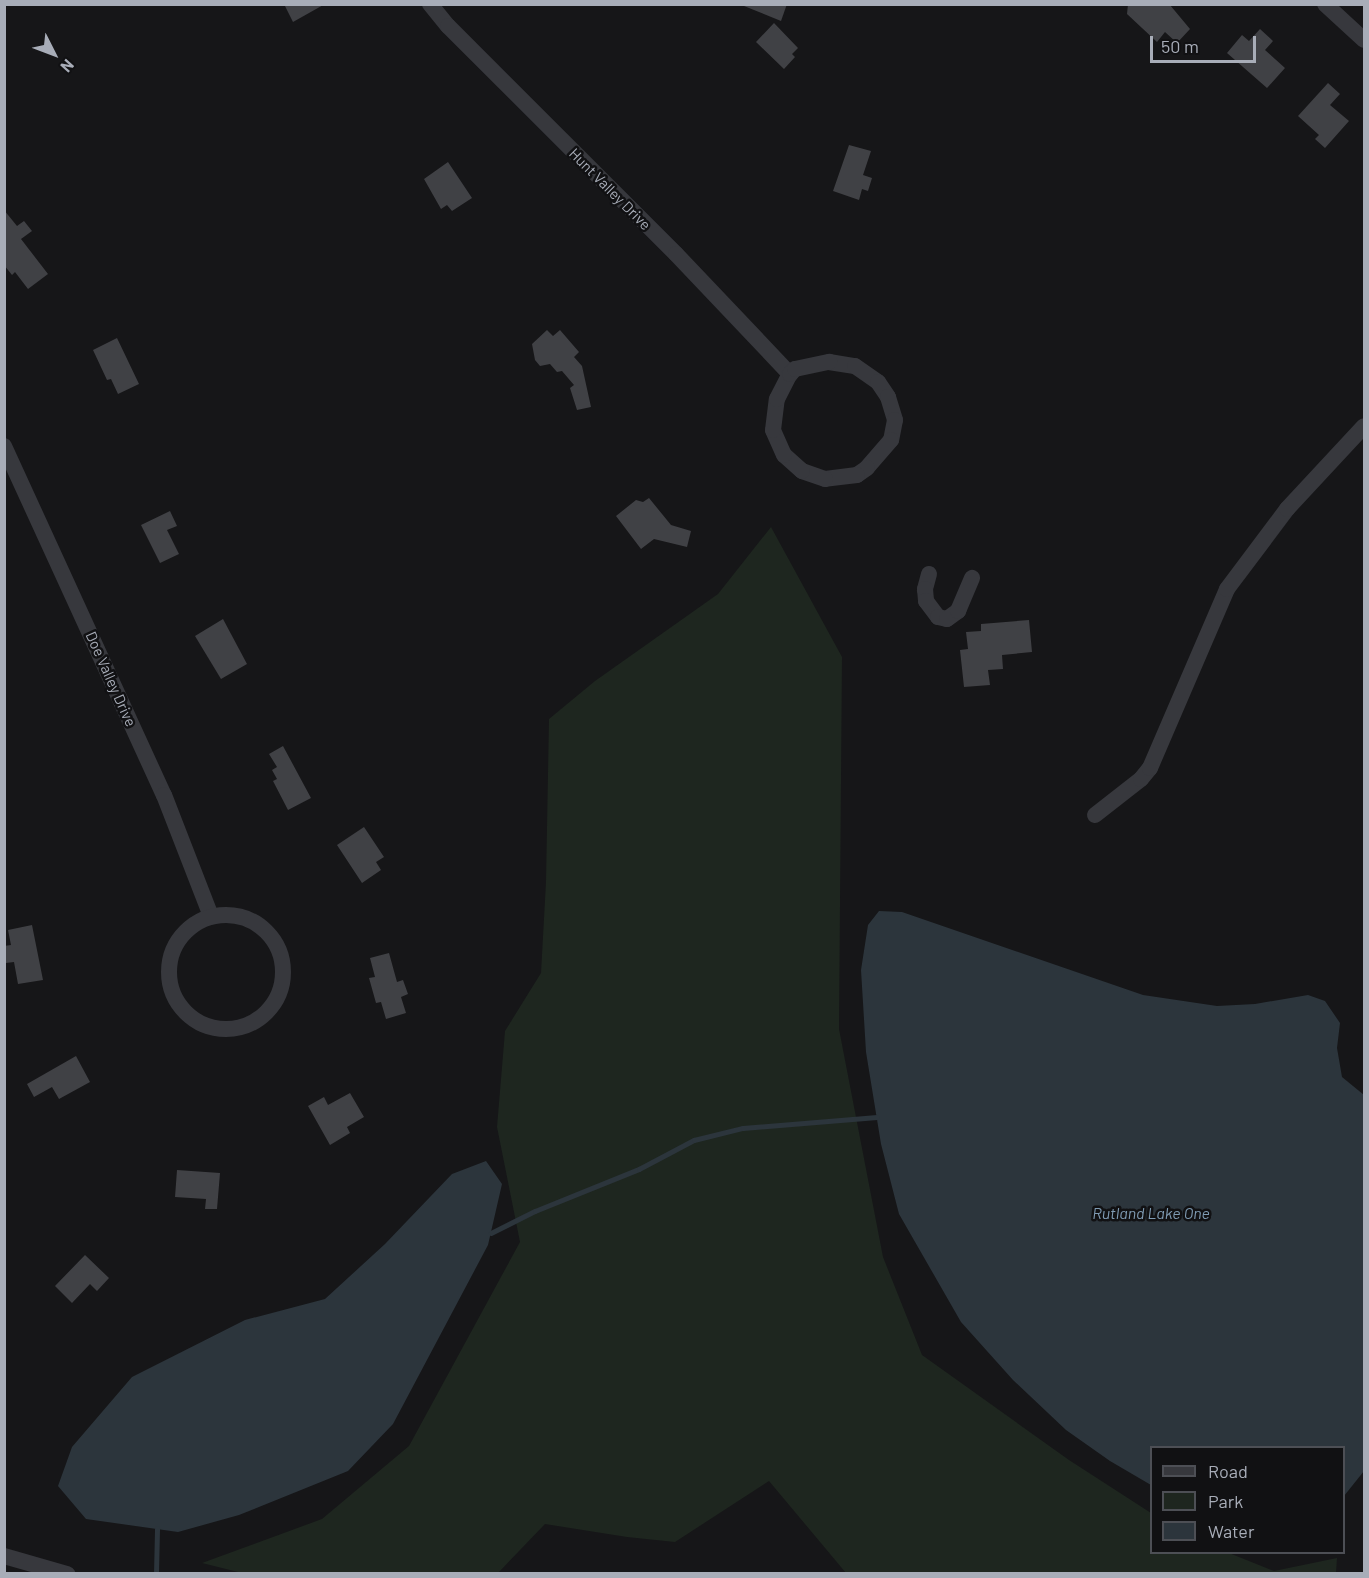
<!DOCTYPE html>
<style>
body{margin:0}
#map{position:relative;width:1369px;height:1578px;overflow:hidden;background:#161618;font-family:Barlow,sans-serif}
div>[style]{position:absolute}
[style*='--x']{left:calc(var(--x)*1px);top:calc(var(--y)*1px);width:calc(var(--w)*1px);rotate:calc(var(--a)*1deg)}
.green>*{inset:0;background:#1e261f}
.water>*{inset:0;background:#2c353c}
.stream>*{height:4.5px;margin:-2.25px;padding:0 2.25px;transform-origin:2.25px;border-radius:2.25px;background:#2c353c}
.building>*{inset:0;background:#404145}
.minor>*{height:16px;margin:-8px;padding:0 8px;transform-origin:8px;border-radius:8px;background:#37383d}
.minor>.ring{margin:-8px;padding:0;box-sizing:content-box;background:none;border:16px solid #37383d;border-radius:50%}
span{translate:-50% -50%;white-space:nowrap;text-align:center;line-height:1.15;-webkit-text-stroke:5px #111113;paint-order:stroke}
.street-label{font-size:15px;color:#a8adb8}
.water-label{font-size:16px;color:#7f9bb3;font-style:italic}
.frame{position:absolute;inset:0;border:6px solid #a8adb8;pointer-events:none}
.legend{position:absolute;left:1150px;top:1446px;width:195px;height:108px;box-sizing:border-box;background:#111113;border:2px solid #4d4f55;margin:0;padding:8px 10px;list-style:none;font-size:18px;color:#a8adb8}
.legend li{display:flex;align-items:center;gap:12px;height:30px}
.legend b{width:30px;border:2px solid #4d4f55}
.north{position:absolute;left:24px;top:24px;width:60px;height:60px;-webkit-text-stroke:4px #111113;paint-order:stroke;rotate:132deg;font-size:16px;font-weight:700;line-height:24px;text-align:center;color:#a8adb8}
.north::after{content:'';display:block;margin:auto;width:21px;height:27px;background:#a8adb8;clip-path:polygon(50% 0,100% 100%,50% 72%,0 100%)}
.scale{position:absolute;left:1150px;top:36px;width:106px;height:27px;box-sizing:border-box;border:3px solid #a8adb8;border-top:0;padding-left:8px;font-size:18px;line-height:21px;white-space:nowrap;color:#a8adb8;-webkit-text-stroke:4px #111113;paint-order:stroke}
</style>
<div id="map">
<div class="green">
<i style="clip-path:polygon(771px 527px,842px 657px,839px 1029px,883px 1257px,922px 1355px,1069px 1460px,1151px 1513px,1152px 1552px,1229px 1553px,1274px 1571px,1337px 1558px,1336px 1573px,846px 1573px,769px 1481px,675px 1542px,627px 1537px,545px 1524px,498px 1573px,246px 1574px,202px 1563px,322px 1519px,409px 1446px,520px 1242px,497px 1127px,505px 1031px,541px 973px,546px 882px,549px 719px,595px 681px,718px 594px)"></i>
</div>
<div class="water">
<i style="clip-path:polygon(879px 911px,902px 912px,1143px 995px,1217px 1006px,1255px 1004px,1308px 995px,1325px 1001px,1340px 1023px,1337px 1048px,1342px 1077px,1364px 1095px,1364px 1471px,1344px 1496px,1344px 1448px,1152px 1448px,1151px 1485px,1110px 1461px,1066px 1430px,1013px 1380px,961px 1322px,899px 1214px,881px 1144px,866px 1052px,861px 970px,868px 925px)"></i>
<i style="clip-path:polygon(486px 1161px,502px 1184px,488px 1245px,393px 1424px,348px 1471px,239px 1515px,178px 1532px,86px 1519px,58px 1486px,72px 1447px,132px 1377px,245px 1320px,325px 1299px,385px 1244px,452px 1174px)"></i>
</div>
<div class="stream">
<i style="--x:491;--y:1233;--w:49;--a:-26.6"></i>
<i style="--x:535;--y:1211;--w:112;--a:-22"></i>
<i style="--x:639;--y:1169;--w:62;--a:-27.8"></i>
<i style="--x:694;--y:1140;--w:50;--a:-13.8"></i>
<i style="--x:743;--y:1128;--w:134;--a:-4.7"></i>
<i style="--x:156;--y:1574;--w:45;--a:-88.7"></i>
</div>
<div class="building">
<i style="clip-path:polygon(284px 4px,325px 4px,293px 22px)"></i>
<i style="clip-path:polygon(739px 4px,787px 4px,781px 21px)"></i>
<i style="clip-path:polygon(1128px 4px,1170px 5px,1190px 29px,1177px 43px,1165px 32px,1157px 42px,1127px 14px)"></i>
<i style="clip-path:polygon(774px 23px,798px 48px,792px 54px,795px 57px,784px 69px,756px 42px)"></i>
<i style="clip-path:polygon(1260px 29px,1273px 41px,1265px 50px,1285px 68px,1267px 88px,1227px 53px,1242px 35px,1249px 41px)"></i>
<i style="clip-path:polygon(1328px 83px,1340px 94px,1330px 105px,1349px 121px,1325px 148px,1315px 139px,1319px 135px,1298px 116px)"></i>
<i style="clip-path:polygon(849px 145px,871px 151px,863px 175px,872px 178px,868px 191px,862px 189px,859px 200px,833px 191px)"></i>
<i style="clip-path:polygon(448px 162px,472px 198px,452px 211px,447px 205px,441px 209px,424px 179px)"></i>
<i style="clip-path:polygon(4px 210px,17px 226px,24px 221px,32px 231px,21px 239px,48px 274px,28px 289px,15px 272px,12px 275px,4px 265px)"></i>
<i style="clip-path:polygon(547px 330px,553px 336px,560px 330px,579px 352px,574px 357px,582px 366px,591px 407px,577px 410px,570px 388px,574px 385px,562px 371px,557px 372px,550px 364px,540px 366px,535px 360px,532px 344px)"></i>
<i style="clip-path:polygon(117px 338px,139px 384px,118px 394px,111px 379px,107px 380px,93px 350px)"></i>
<i style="clip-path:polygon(649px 498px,671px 525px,691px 531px,687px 547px,654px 539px,641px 549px,616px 516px,636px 500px,643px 502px)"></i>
<i style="clip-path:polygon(170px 511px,177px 526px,167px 530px,179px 554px,160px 563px,141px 525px)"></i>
<i style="clip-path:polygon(223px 619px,247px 664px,221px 679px,195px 636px)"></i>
<i style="clip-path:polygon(1029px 620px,1032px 652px,1002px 655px,1003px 669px,988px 670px,990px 685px,964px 687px,960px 650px,968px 649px,966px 632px,981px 631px,981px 624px)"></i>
<i style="clip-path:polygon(283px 746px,311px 798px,288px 810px,273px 781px,277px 779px,272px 770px,277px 767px,269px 754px)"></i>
<i style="clip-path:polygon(364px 827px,384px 857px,376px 862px,381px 870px,362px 883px,337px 845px)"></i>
<i style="clip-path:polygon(32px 925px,43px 980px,18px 984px,14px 962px,6px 963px,4px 946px,11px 945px,8px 930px)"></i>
<i style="clip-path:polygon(389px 953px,397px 982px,403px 980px,408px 994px,401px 997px,406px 1013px,386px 1019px,381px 1002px,376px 1003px,369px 978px,375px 977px,370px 958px)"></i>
<i style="clip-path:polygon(76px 1056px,90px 1082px,59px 1099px,52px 1087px,34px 1097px,27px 1084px)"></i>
<i style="clip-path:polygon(350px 1093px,364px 1117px,347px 1127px,350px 1133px,330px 1145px,308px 1106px,324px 1097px,328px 1105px)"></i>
<i style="clip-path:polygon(177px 1170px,220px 1173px,217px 1209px,205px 1209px,206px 1199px,175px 1197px)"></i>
<i style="clip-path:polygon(85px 1255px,109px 1278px,97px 1291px,90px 1284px,72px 1303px,55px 1286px)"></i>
</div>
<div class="minor">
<i style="--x:430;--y:4;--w:28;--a:51"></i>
<i style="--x:448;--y:26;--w:322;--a:45"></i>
<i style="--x:676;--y:254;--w:166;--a:46.5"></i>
<i style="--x:1325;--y:4;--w:53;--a:42.7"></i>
<i style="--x:829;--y:362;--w:26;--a:9"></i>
<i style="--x:855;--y:366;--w:28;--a:35"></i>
<i style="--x:878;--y:382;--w:18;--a:56"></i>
<i style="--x:888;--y:397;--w:24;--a:73"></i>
<i style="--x:895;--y:420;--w:20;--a:101"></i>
<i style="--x:891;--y:440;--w:37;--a:131"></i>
<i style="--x:867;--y:468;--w:12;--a:145"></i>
<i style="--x:857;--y:475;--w:32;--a:173"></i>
<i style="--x:825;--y:479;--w:24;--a:-161"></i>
<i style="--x:802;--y:471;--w:24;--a:-138"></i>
<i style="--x:784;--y:455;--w:27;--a:-114"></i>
<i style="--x:773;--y:430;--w:31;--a:-83"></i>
<i style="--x:777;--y:399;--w:28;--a:-63"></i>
<i style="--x:790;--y:374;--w:7;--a:-45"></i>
<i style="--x:795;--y:369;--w:35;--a:-12"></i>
<i style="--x:4;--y:446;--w:384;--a:65.4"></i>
<i style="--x:164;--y:795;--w:130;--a:68.8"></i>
<i style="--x:929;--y:574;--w:16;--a:105"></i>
<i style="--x:925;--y:589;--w:12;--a:85"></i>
<i style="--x:926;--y:601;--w:20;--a:53"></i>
<i style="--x:938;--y:617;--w:9;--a:13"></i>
<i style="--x:947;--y:619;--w:14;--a:-36"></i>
<i style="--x:958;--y:611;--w:36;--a:-67"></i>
<i style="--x:1095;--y:815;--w:58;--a:-38"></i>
<i style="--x:1141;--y:779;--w:14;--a:-51"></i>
<i style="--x:1150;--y:768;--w:195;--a:-66.7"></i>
<i style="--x:1227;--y:589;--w:100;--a:-53.1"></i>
<i style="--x:1287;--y:509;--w:113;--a:-47.1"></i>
<i class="ring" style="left:169px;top:915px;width:98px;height:98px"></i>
<i style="--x:4;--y:1556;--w:66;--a:15.9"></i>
</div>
<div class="street-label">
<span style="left:610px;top:189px;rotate:45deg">Hunt Valley Drive</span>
<span style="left:111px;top:679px;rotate:66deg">Doe Valley Drive</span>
</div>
<div class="water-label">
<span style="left:1151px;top:1213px">Rutland Lake One</span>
</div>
<div class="frame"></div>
<ul class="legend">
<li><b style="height:8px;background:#37383d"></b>Road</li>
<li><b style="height:16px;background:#1e261f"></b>Park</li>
<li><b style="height:16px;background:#2c353c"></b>Water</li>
</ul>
<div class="north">N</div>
<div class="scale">50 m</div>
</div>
